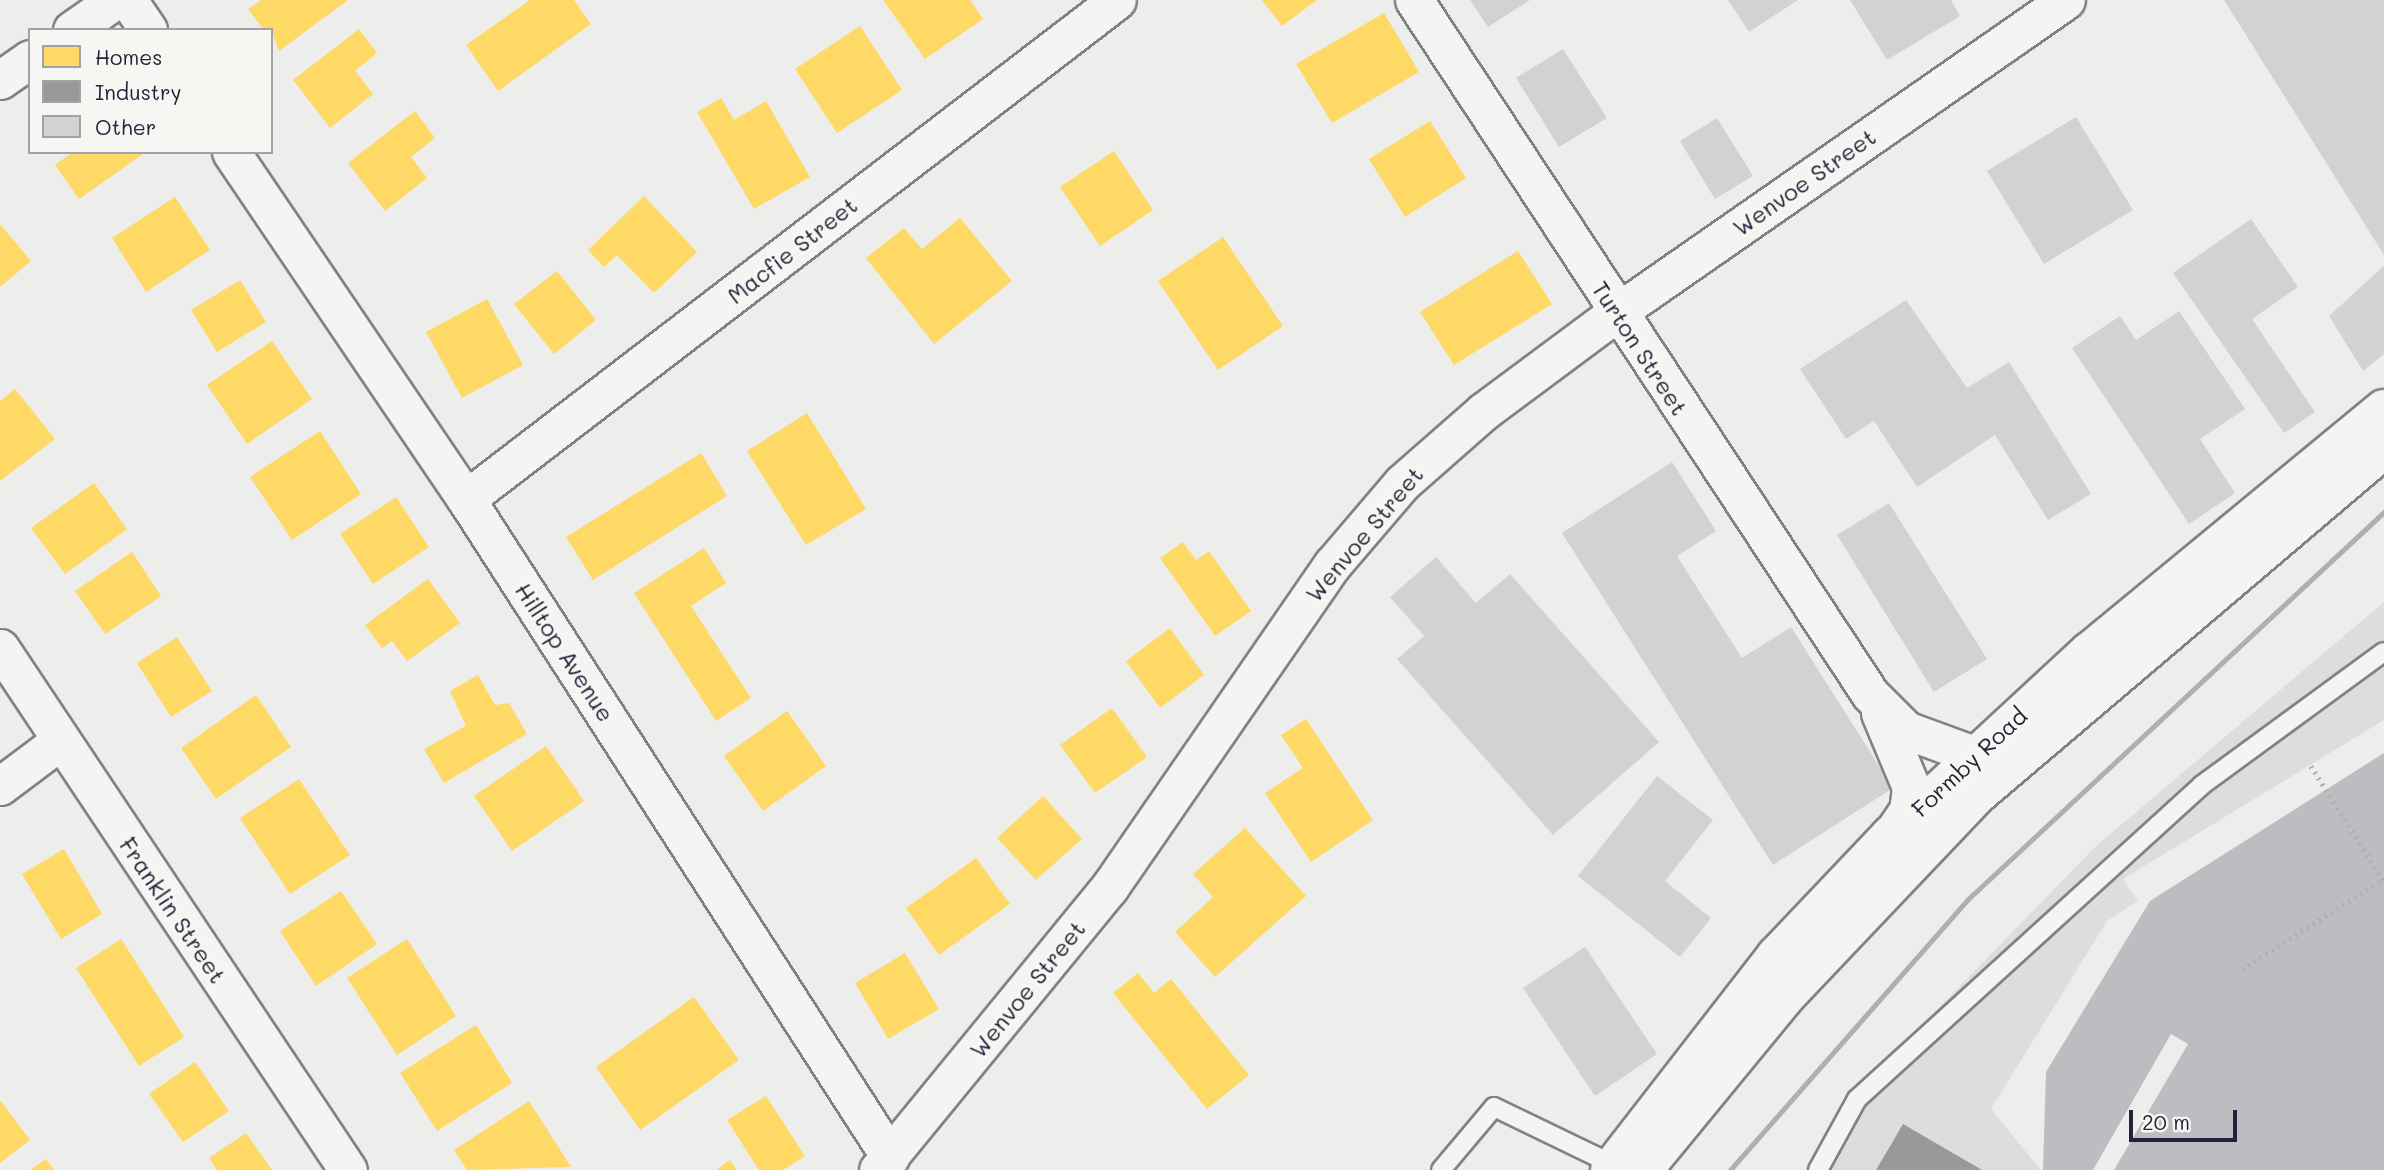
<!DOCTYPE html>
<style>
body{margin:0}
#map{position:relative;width:2384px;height:1170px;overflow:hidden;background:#ededec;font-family:Mali,sans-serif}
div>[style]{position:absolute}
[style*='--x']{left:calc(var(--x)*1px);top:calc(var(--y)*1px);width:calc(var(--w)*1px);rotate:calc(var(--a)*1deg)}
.built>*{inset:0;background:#ddd}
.water>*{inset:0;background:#bcbcc1}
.pier>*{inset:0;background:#ededec}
.homes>*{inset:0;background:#ffd966}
.industry>*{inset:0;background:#999}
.building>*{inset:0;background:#d2d2d3}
.path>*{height:4.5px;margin-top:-2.25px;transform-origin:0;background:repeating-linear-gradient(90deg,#afafb0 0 2px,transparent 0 7px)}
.roads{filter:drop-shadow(2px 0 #828286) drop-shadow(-2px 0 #828286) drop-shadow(0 2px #828286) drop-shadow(0 -2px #828286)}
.service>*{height:18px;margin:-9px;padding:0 9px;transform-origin:9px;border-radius:9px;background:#f4f4f2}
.minor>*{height:37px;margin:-18.5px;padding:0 18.5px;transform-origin:18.5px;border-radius:18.5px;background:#f4f4f2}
.secondary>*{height:38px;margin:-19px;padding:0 19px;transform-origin:19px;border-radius:19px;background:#f4f4f2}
.rail>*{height:5px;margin:-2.5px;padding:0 2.5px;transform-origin:2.5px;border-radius:2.5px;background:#afafb0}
span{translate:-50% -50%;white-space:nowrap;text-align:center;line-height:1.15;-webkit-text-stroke:7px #f6f6f2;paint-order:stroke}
.street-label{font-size:23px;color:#22223b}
.legend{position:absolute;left:28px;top:28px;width:245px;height:126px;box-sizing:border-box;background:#f6f6f2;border:2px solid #a1a1a9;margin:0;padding:9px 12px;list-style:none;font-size:21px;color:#22223b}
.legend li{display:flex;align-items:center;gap:14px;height:35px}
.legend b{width:35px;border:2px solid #a1a1a9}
.scale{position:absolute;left:2129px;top:1110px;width:108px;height:32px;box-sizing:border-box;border:4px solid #22223b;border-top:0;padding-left:9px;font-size:21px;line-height:24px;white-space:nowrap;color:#22223b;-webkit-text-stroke:5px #f6f6f2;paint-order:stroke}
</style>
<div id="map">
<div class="built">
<i style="clip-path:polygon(2384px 602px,2384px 720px,2123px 879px,2138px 901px,2107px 921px,1991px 1109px,2041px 1170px,1817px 1170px,1927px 1020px,2095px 847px)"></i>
</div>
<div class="water">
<i style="clip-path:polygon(2384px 753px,2384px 1170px,2043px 1170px,2046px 1072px,2150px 901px)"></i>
</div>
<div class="pier">
<i style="clip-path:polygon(2171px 1034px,2188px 1044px,2114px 1170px,2093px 1170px)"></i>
</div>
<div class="homes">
<i style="clip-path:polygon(261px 0,348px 0,279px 51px,271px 30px,264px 30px,248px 9px)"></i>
<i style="clip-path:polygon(530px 0,574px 0,591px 24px,498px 91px,466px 45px)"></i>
<i style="clip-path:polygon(883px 0,970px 0,983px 19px,925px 59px)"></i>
<i style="clip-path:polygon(1262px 0,1317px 0,1282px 26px)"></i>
<i style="clip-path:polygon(1384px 13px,1419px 72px,1332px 123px,1296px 64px)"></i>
<i style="clip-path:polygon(860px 26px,902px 90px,837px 133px,795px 69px)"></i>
<i style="clip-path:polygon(359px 29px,377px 53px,355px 71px,373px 94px,330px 128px,293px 80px)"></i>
<i style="clip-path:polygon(721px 98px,734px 120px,766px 101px,810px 177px,754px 209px,697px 112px)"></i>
<i style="clip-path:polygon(415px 111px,435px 138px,411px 157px,427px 178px,385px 211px,348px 163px)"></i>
<i style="clip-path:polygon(1430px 121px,1466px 178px,1405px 217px,1369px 159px)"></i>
<i style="clip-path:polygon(1114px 151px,1153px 210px,1100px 246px,1060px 187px)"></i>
<i style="clip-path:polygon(73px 152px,146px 152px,79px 199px,55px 165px)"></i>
<i style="clip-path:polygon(644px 196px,697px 252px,654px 293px,617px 255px,604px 267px,588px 250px)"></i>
<i style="clip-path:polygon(175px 197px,210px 250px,146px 292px,112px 238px)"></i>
<i style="clip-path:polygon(960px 218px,1012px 281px,934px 344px,866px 258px,904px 228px,922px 249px)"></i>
<i style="clip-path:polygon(0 224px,31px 261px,0 287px)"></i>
<i style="clip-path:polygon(1223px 237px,1283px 326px,1218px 370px,1158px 281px)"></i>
<i style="clip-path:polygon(1518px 251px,1552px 304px,1454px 365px,1420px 312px)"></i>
<i style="clip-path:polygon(557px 271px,596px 320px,554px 354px,514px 304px)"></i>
<i style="clip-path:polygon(240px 280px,266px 322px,217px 352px,191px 310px)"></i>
<i style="clip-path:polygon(487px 299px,523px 365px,462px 398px,426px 332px)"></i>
<i style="clip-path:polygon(272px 341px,312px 399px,247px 444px,207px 385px)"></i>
<i style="clip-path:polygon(15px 389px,55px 439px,0 481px,0 401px)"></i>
<i style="clip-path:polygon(807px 413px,866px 509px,806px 545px,747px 451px)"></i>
<i style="clip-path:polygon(320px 431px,361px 494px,292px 540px,250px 477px)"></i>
<i style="clip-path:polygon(701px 453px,727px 496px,593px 580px,566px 537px)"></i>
<i style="clip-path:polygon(94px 483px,127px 529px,65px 574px,31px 528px)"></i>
<i style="clip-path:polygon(396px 497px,429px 547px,373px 584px,340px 534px)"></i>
<i style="clip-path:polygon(1183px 542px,1196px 560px,1209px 551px,1251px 611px,1215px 636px,1160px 558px)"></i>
<i style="clip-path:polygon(704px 548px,726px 583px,691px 606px,751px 698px,716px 721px,634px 593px)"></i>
<i style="clip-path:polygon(132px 552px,161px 596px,105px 634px,75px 591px)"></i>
<i style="clip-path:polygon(428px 579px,460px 623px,407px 661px,392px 641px,382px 648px,365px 625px)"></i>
<i style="clip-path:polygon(1170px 628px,1204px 675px,1160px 708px,1126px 661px)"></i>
<i style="clip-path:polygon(177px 637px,212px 691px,171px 717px,137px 663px)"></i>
<i style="clip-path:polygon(478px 675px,495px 705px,509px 703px,527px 734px,444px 783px,424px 749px,466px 726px,450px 691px)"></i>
<i style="clip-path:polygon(256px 695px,291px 747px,216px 799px,181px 748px)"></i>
<i style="clip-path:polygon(1112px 708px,1147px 757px,1095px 793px,1060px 745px)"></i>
<i style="clip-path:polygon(787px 711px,826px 766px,763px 811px,724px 756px)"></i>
<i style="clip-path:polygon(1306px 719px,1373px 820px,1311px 862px,1265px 793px,1303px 768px,1281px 735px)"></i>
<i style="clip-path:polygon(546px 746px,584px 801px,512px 851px,474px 796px)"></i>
<i style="clip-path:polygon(299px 779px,350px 855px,290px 894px,240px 818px)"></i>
<i style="clip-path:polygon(1043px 796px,1082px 839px,1036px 880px,997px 838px)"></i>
<i style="clip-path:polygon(1245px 828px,1306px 896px,1215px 977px,1175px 932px,1213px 897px,1193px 874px)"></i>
<i style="clip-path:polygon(64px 849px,102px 914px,61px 939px,22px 874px)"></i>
<i style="clip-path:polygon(976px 858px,1010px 904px,939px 955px,906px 908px)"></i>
<i style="clip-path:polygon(341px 891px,377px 944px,316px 986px,280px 931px)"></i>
<i style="clip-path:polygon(121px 939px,184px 1037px,139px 1066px,76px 968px)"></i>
<i style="clip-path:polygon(407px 939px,456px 1016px,397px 1055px,347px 978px)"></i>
<i style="clip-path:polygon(905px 953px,939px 1009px,888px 1039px,855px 983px)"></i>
<i style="clip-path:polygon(1138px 973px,1154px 993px,1171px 979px,1249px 1075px,1207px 1109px,1113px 993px)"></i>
<i style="clip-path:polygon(694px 997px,739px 1060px,640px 1130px,596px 1067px)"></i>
<i style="clip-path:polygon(476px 1025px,512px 1083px,437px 1131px,400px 1073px)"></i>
<i style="clip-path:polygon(195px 1062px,229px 1111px,183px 1142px,149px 1094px)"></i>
<i style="clip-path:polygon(766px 1096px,805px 1156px,783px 1170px,759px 1170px,727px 1120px)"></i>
<i style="clip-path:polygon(0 1100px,30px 1140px,0 1163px)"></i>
<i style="clip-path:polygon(529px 1101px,571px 1167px,467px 1170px,454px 1150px)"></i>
<i style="clip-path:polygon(246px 1133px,272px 1170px,217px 1170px,209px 1158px)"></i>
<i style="clip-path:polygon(46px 1159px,54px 1170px,30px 1170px)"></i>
<i style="clip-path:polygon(730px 1160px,737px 1170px,716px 1170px)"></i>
</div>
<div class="industry">
<i style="clip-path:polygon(1903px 1124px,1982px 1170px,1876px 1170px)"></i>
</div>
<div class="building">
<i style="clip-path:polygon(1470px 0,1530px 0,1488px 27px)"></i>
<i style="clip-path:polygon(1728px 0,1798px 0,1749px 32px)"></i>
<i style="clip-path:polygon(1850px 0,1951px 0,1960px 16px,1887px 60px)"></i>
<i style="clip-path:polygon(2224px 0,2384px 0,2384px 255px)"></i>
<i style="clip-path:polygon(1563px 49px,1607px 118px,1559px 147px,1516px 78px)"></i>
<i style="clip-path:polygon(2076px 117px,2133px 210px,2044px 264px,1987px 171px)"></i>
<i style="clip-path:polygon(1717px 118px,1753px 176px,1715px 199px,1680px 141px)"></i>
<i style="clip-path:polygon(2251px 219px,2298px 287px,2252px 319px,2315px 412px,2284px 433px,2173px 273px)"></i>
<i style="clip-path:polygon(2384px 266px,2384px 354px,2363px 371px,2329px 316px)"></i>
<i style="clip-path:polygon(1906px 300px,1967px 388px,2009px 362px,2091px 494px,2048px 520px,1995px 435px,1917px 487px,1874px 421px,1846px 439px,1800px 369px)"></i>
<i style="clip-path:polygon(2179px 311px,2245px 409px,2200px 439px,2235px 493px,2189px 524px,2072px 348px,2120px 316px,2136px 340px)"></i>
<i style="clip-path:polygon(1672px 462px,1716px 531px,1677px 556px,1742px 658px,1791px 627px,1893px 788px,1773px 865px,1562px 533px)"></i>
<i style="clip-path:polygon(1889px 503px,1987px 659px,1934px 692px,1837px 535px)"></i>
<i style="clip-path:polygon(1436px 557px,1476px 603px,1510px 574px,1659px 742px,1553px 835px,1397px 659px,1424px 636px,1390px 597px)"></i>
<i style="clip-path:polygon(1657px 776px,1713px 820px,1665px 881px,1711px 918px,1680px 957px,1578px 876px)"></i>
<i style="clip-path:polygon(1585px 947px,1657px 1054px,1595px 1096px,1523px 988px)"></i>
</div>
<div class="path">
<i style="--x:2311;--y:766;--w:135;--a:57.7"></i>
<i style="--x:2242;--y:969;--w:168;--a:-32.4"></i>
</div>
<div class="roads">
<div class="service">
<i style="--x:1441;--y:1170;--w:82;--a:-49.9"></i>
<i style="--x:1494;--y:1107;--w:133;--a:25.8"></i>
<i style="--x:1818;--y:1170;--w:81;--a:-61.2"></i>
<i style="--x:1857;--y:1099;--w:466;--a:-42.3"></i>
<i style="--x:2202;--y:785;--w:225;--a:-36.2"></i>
</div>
<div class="minor">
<i style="--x:128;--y:0;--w:36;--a:56"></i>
<i style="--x:1414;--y:0;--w:830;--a:56.69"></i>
<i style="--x:1870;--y:694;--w:51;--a:45"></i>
<i style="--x:1906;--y:730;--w:72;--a:20.2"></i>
<i style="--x:72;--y:30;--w:52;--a:-34.9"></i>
<i style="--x:0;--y:80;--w:37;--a:-35"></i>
<i style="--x:231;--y:152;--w:419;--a:55.9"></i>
<i style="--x:466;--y:499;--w:783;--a:57.2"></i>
<i style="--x:466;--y:499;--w:820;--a:-37.47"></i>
<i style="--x:0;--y:648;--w:627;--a:56.31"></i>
<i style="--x:1880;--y:713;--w:80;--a:67.3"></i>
<i style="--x:1911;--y:787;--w:23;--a:97"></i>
<i style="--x:1908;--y:810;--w:30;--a:124"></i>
<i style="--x:0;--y:786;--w:75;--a:-36.9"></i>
<i style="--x:878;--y:1170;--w:365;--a:-50.7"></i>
<i style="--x:1109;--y:888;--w:393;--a:-55.4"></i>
<i style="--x:1332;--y:565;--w:108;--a:-49.5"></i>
<i style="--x:1402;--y:483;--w:109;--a:-41.3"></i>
<i style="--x:1484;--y:411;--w:164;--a:-36.6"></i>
<i style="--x:1616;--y:313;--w:548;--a:-34.82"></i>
</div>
<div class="secondary">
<i style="--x:1610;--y:1170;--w:271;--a:-52.2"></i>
<i style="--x:1776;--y:956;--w:166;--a:-46.5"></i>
<i style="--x:1890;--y:836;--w:271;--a:-42.8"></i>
<i style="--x:2089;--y:652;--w:382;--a:-39.5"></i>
<i style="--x:1643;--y:1170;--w:225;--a:-50.6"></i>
<i style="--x:1786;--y:996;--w:279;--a:-46.5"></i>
<i style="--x:1978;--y:794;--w:533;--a:-40.36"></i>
</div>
</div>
<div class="rail">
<i style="--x:1730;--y:1170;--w:359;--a:-48.7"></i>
<i style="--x:1967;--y:900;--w:570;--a:-42.94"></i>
</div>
<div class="street-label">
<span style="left:1804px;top:182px;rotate:-35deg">Wenvoe Street</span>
<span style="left:792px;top:250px;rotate:-38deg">Macfie Street</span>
<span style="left:1640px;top:348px;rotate:57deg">Turton Street</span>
<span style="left:1364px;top:534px;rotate:-50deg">Wenvoe Street</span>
<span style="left:565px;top:652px;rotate:57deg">Hilltop Avenue</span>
<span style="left:1969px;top:762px;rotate:-43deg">Formby Road</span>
<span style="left:173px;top:910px;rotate:56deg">Franklin Street</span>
<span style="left:1027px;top:989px;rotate:-51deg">Wenvoe Street</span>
</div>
<ul class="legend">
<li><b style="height:19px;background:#ffd966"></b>Homes</li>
<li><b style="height:19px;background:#999"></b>Industry</li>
<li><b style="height:19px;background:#d2d2d3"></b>Other</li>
</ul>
<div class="scale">20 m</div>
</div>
